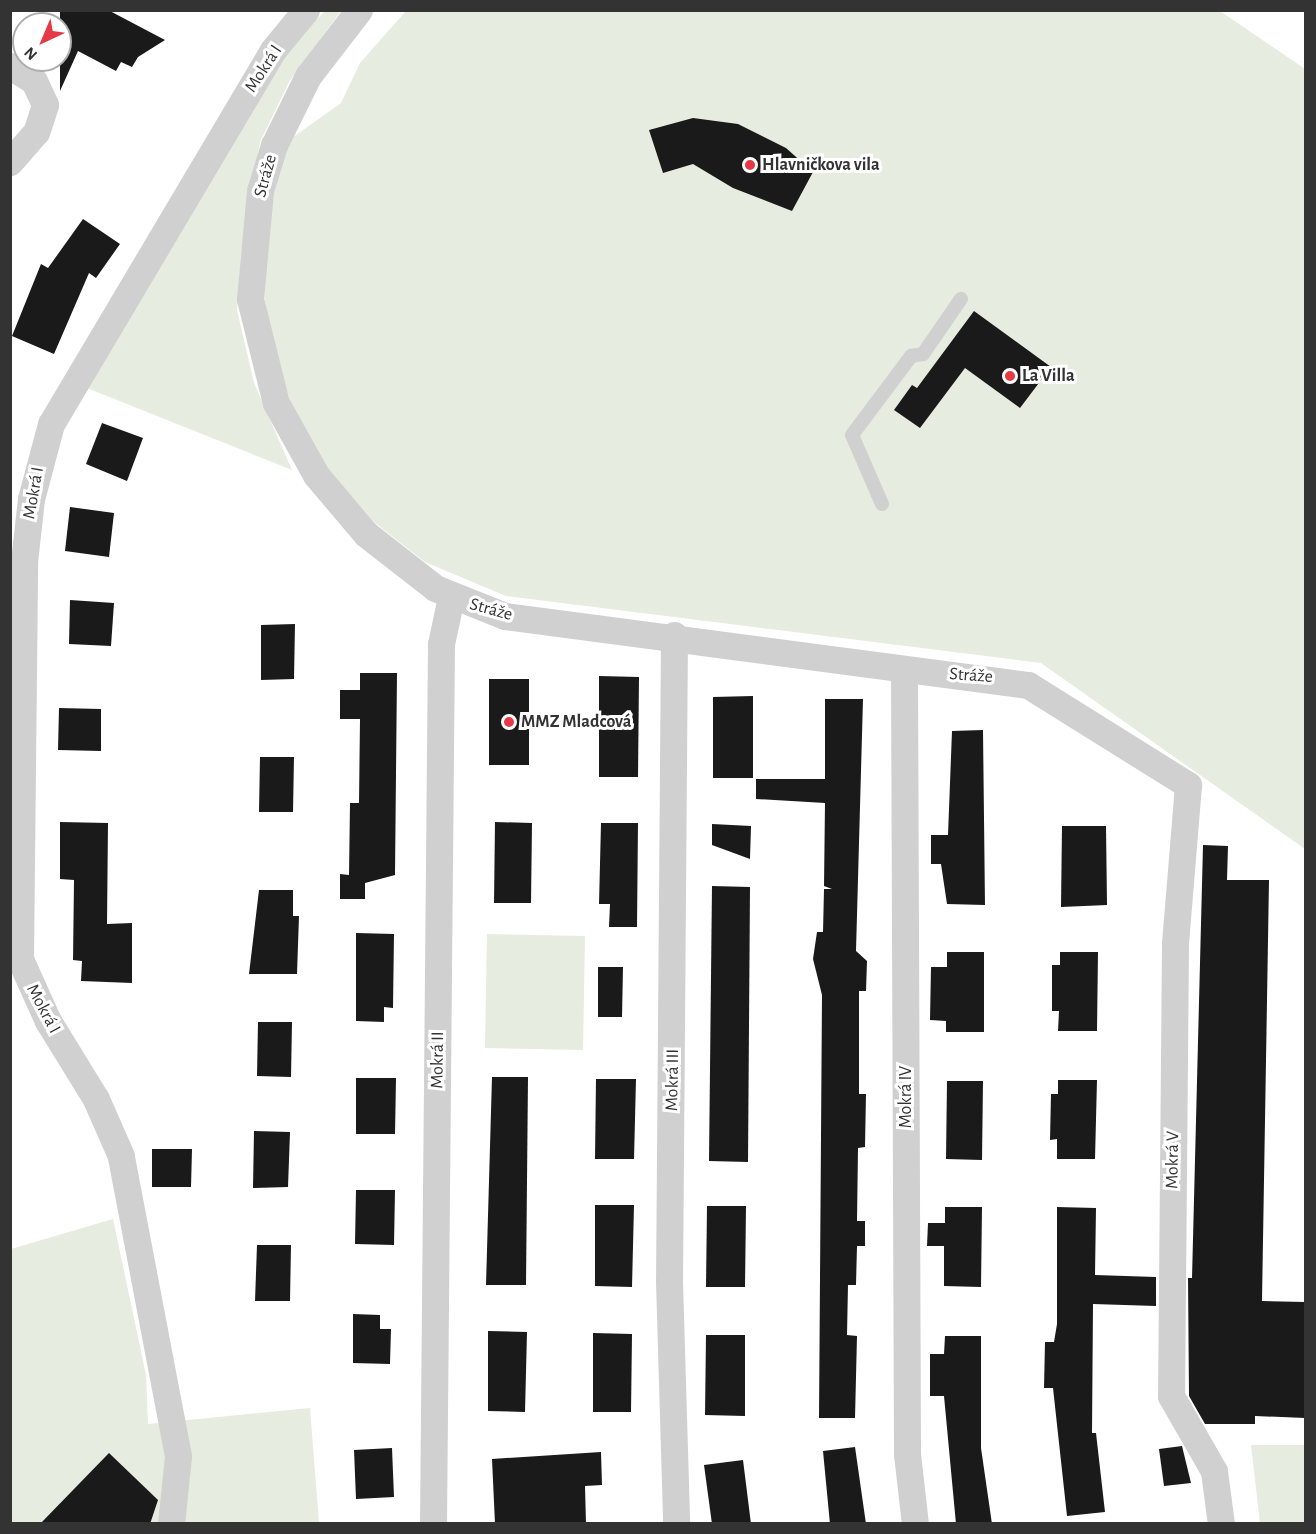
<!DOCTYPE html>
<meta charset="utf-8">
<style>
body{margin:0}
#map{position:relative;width:1316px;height:1534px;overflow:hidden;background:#fff;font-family:"Alegreya Sans",sans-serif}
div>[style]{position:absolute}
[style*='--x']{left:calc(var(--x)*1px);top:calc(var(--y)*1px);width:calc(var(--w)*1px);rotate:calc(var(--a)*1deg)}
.green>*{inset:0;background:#e6ecdf}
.building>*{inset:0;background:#1a1a1a}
.lane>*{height:14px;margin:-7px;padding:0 7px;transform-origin:7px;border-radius:7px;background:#d0d0d0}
.street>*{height:27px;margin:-13.5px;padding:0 13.5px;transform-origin:13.5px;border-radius:13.5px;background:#d0d0d0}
.dots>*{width:16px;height:16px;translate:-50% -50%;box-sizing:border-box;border:3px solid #fff;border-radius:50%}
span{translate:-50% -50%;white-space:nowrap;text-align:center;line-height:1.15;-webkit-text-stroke:6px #fff;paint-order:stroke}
.street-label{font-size:18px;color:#333}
.poi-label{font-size:18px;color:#333;font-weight:700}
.left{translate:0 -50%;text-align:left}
.frame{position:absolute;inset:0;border:12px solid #333;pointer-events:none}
.north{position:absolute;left:12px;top:12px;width:60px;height:60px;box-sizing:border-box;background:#fff;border:2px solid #adadad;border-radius:50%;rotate:224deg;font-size:16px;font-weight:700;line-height:24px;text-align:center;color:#333}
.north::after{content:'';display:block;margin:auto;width:21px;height:27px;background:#e63946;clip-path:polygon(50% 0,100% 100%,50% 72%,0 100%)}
</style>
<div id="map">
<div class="green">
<i style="clip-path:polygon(325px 11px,341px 11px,289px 82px,260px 142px,241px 254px,237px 310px,254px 383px,292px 470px,87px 388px,294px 42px)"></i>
<i style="clip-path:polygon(406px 11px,1220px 11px,1305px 69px,1305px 849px,1041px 663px,506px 596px,425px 562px,374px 522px,327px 468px,293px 409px,272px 347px,263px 288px,264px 230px,289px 140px,341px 103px,360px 63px)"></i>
<i style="clip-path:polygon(487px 934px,585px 936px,583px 1050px,485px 1048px)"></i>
<i style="clip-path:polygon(113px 1219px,146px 1375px,148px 1424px,310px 1408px,319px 1523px,11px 1524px,11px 1249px)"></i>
<i style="clip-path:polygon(1251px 1445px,1305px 1445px,1305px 1523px,1260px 1523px)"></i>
</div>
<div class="building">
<i style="clip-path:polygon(60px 10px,108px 10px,165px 40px,138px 57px,132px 67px,121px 62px,116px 71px,78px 51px,60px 91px)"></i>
<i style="clip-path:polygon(693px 118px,738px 124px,786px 148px,813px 172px,792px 211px,733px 188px,693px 164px,663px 173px,649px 130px)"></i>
<i style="clip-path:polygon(83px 219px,120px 244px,96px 278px,89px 273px,54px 354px,12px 336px,41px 264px,48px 268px)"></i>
<i style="clip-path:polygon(974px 311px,1051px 367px,1020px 408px,965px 368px,920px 428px,894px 410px,912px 385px,917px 388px)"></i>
<i style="clip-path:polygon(102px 423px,143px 438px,127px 481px,86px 464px)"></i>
<i style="clip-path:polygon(70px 507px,114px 513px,109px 557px,65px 551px)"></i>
<i style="clip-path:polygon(70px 600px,114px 603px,111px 646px,69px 644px)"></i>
<i style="clip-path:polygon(295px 624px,294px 679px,261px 680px,261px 625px)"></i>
<i style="clip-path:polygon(360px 673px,397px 673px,395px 875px,365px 883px,365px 899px,340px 899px,340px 874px,349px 875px,350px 803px,359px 803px,360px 719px,340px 719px,340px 690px,360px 690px)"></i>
<i style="clip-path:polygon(599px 676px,639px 677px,638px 777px,599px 777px)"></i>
<i style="clip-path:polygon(489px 679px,529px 679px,529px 765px,489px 765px)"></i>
<i style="clip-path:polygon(753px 696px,753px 778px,713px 778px,713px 697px)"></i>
<i style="clip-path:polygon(825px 699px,863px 699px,856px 951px,867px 961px,866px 991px,859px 991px,859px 1094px,866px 1094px,865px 1147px,858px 1148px,857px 1221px,865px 1221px,865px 1246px,857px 1246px,856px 1285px,848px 1285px,847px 1335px,857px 1336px,855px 1418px,819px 1418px,822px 995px,813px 959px,817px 932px,823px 932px,824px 889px,832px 889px,824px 886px,825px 803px,756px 799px,756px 779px,825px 779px)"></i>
<i style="clip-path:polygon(59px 708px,101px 709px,101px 751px,58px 750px)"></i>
<i style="clip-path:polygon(983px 730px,985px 905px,947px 904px,941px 864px,931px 864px,931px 835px,948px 835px,952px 731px)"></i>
<i style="clip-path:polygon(260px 757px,294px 757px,293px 812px,259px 812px)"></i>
<i style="clip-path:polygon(60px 822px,108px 823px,107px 924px,132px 923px,132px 983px,81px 981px,82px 961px,73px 960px,74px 880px,60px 879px)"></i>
<i style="clip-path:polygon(495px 822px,532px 823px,531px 903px,494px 903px)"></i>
<i style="clip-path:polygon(601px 823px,638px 823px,637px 927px,609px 927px,610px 904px,599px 904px)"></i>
<i style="clip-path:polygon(712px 824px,751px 826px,750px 859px,712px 845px)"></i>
<i style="clip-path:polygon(1062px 826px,1106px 826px,1107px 905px,1061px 907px)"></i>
<i style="clip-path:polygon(1203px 845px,1228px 846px,1227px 880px,1269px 880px,1262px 1301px,1305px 1302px,1305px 1418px,1255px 1416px,1255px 1424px,1205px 1424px,1189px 1396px,1188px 1278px,1192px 1278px)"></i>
<i style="clip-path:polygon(712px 886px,750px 887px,748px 1162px,709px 1161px)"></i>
<i style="clip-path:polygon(259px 890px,293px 890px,293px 916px,299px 916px,297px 974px,249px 974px)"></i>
<i style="clip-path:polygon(356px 933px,394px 934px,393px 1008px,384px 1007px,384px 1022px,356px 1021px)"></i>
<i style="clip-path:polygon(947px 952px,984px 952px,984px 1032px,946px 1032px,946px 1021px,930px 1020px,931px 967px,947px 967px)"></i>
<i style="clip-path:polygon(1060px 952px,1098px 952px,1097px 1031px,1058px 1031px,1059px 1011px,1052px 1011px,1052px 965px,1060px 965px)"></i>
<i style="clip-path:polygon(598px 967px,623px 967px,622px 1017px,598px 1017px)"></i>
<i style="clip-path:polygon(258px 1022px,292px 1022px,291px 1077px,257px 1076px)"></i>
<i style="clip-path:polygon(492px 1077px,528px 1077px,526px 1285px,486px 1285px)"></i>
<i style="clip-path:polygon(356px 1078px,396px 1078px,395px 1134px,356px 1134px)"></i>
<i style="clip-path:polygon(596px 1079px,636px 1079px,634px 1159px,595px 1159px)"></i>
<i style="clip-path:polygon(1058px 1080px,1097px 1080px,1095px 1159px,1057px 1159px,1057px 1139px,1050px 1140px,1051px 1094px,1058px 1094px)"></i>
<i style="clip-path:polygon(947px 1081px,983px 1081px,982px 1160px,946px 1159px)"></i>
<i style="clip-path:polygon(254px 1131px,290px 1132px,288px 1187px,253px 1188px)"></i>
<i style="clip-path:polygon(152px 1149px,192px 1149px,191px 1187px,152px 1187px)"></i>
<i style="clip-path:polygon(356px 1190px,395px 1190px,394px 1245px,355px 1244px)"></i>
<i style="clip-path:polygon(595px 1205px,634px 1205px,632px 1287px,595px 1286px)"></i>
<i style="clip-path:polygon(707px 1206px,746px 1206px,745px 1287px,706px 1287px)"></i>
<i style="clip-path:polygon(945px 1207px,982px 1207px,981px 1287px,944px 1286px,944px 1246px,927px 1246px,928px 1223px,945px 1223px)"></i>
<i style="clip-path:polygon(1057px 1207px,1096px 1208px,1095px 1275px,1156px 1277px,1156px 1306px,1093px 1304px,1092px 1433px,1096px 1433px,1105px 1512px,1067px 1516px,1053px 1388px,1044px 1388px,1045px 1342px,1054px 1342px,1057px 1324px)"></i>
<i style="clip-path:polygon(257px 1245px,291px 1245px,290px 1301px,255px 1301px)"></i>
<i style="clip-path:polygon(353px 1314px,380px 1315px,380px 1329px,391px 1329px,390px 1364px,353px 1363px)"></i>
<i style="clip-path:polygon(488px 1331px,527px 1332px,525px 1412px,488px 1411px)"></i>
<i style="clip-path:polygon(593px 1333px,632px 1334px,631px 1412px,593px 1412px)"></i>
<i style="clip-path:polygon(706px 1335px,745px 1335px,745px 1416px,705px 1415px)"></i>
<i style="clip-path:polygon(945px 1336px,981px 1336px,981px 1448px,992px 1524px,956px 1524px,944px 1396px,930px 1396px,930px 1354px,944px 1354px)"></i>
<i style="clip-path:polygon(1182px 1446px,1191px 1483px,1164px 1486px,1159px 1449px)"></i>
<i style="clip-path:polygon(855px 1447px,866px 1524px,830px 1524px,823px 1451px)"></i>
<i style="clip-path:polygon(392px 1448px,394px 1497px,356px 1499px,354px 1450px)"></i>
<i style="clip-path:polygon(601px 1452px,602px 1485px,585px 1486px,586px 1524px,495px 1524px,492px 1459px)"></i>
<i style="clip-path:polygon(109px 1453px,158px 1500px,150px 1524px,40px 1524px)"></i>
<i style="clip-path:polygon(743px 1460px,751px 1524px,712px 1524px,704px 1465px)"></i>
</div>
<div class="lane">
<i style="--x:882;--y:504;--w:75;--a:-113.5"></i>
<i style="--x:852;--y:435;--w:99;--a:-53.2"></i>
<i style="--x:911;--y:356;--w:12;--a:-9"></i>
<i style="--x:923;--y:354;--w:67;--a:-55.4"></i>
</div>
<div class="street">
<i style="--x:359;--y:10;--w:83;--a:127.7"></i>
<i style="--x:308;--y:76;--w:77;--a:116.2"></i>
<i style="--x:274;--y:145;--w:48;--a:106.9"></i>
<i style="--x:260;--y:191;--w:108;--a:95.3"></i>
<i style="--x:250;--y:299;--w:107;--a:76"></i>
<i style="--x:276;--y:403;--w:82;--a:60.9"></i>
<i style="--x:316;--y:475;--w:77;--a:49.7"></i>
<i style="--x:366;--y:534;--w:88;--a:38"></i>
<i style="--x:435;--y:588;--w:75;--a:21.8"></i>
<i style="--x:505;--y:616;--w:528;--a:7.52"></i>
<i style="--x:1028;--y:685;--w:189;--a:32"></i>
<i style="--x:1188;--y:785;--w:160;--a:94.7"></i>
<i style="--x:1175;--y:944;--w:452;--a:90.5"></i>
<i style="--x:1171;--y:1396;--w:86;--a:60.2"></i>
<i style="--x:1214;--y:1471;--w:53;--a:82.5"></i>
<i style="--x:10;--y:66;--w:28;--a:32"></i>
<i style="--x:34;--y:81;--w:26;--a:65"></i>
<i style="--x:45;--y:105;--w:28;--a:108"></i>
<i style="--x:36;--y:132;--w:40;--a:131"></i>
<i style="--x:674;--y:635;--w:646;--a:90.44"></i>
<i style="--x:669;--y:1281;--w:243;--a:88.3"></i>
<i style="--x:904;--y:671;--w:783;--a:89.78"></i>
<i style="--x:907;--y:1454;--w:70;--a:83.5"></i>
<i style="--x:171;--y:1524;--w:68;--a:-84.1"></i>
<i style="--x:178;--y:1456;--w:305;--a:-100.8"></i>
<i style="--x:121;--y:1156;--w:62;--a:-113.7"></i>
<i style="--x:96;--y:1099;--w:92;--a:-121.6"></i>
<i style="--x:48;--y:1021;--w:68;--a:-114.3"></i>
<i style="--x:20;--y:959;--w:397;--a:-89.4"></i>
<i style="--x:24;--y:562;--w:63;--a:-83.7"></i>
<i style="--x:31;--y:499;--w:78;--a:-75.1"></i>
<i style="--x:51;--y:424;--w:435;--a:-59.3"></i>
<i style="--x:273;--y:50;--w:52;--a:-50.5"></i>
<i style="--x:433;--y:1524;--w:880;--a:-89.48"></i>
<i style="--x:441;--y:644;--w:48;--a:-78"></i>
</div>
<div class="dots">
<i style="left:750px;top:165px;background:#e63946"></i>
<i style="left:1010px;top:376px;background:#e63946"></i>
<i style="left:509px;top:722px;background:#e63946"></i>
</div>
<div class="street-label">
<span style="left:264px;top:69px;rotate:-57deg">Mokrá I</span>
<span style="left:266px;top:176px;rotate:-75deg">Stráže</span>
<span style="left:34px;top:493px;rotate:-80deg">Mokrá I</span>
<span style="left:491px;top:610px;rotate:15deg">Stráže</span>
<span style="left:971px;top:676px;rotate:4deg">Stráže</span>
<span style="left:43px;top:1009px;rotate:62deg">Mokrá I</span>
<span style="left:438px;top:1060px;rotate:-89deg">Mokrá II</span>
<span style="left:673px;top:1080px;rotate:-89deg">Mokrá III</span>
<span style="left:906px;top:1097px;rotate:-90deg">Mokrá IV</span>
<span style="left:1173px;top:1160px;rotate:-89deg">Mokrá V</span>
</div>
<div class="poi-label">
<span class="left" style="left:762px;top:165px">Hlavničkova vila</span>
<span class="left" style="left:1022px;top:376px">La Villa</span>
<span class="left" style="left:521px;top:722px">MMZ Mladcová</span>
</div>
<div class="frame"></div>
<div class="north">N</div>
</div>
